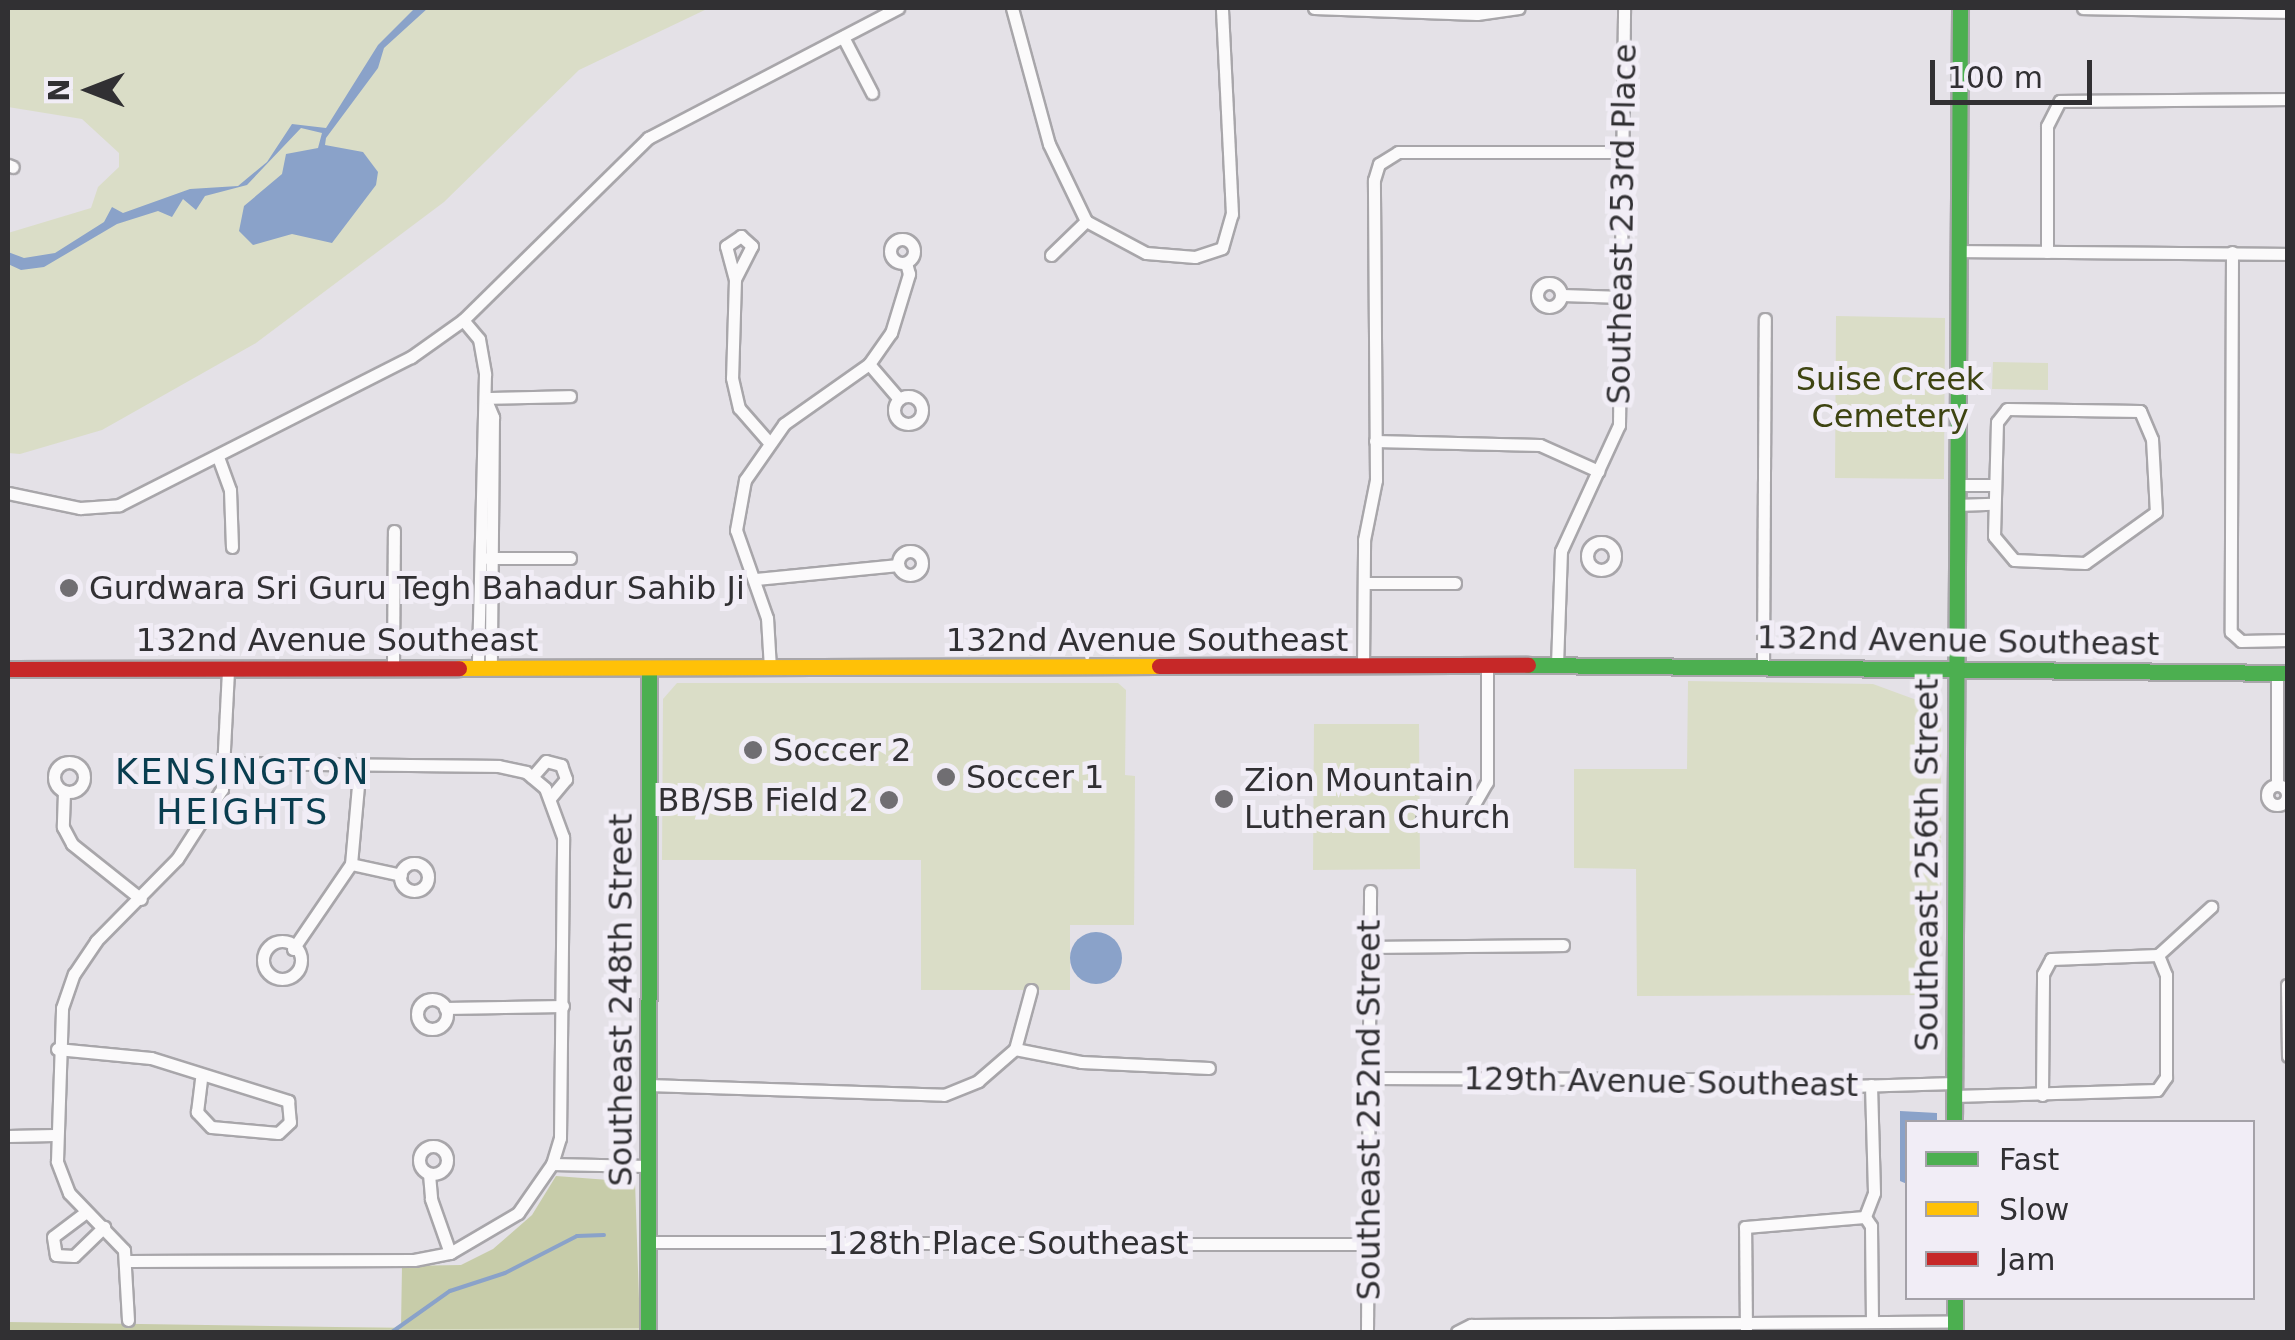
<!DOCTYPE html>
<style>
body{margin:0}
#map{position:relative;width:2295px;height:1340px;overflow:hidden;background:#e4e1e7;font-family:"DejaVu Sans",sans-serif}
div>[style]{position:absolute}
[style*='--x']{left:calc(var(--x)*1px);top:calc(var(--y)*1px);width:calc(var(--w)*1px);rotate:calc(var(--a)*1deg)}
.green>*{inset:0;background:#daddc7}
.forest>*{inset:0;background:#c7cca9}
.water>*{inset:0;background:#8aa2c9}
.round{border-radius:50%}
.stream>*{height:4px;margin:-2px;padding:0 2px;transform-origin:2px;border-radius:2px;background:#8aa2c9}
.roads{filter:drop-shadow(2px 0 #a8a6aa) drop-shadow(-2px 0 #a8a6aa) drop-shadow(0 2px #a8a6aa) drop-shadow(0 -2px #a8a6aa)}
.street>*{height:11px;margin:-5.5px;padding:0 5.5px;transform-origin:5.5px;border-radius:5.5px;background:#fbfafb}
.street>.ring{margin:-5.5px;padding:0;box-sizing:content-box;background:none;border:11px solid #fbfafb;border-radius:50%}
.fast>*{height:15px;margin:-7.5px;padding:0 7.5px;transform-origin:7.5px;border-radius:7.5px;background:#4caf50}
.slow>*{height:15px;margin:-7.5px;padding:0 7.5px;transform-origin:7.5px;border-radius:7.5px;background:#ffc107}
.jam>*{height:15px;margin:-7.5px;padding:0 7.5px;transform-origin:7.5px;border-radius:7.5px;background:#c62828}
.dots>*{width:28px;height:28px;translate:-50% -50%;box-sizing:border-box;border:5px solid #f1edf6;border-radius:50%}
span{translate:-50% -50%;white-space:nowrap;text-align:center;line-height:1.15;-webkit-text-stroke:10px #f1edf6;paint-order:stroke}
.street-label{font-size:32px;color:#313033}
.park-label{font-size:32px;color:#3e4411}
.poi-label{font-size:32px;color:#313033}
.left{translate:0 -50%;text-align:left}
.right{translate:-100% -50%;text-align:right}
.neighbourhood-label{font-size:35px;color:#093d4f;letter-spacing:2.5px}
.frame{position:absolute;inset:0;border:10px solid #313033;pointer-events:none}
.legend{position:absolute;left:1905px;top:1120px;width:350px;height:180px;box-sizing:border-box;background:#f1edf6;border:2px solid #a4a1a8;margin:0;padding:12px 18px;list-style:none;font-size:30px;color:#313033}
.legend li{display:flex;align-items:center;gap:20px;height:50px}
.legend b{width:50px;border:2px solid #a4a1a8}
.north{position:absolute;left:40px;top:40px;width:100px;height:100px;-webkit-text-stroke:8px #f1edf6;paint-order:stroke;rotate:270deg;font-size:28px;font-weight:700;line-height:40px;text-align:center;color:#313033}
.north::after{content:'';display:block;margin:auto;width:35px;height:45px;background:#313033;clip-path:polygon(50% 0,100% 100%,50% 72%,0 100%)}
.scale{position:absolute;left:1930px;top:60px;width:162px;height:45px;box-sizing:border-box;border:5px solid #313033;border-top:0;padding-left:12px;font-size:30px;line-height:35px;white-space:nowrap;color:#313033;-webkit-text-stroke:8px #f1edf6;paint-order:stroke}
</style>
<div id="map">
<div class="green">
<i style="clip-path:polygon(8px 8px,709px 8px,579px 70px,444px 202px,256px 343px,102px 430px,20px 454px,8px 453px,8px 233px,91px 208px,98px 187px,119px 167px,119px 153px,82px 119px,8px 107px)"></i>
<i style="clip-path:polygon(1836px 316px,1945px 318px,1944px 479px,1835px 478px)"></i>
<i style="clip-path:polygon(1993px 362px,2048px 363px,2048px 390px,1992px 389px)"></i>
<i style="clip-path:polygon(1688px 681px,1873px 684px,1941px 709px,1941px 995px,1637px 996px,1636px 869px,1574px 868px,1574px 769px,1687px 769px)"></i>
<i style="clip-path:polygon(677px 683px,1118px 683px,1126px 690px,1125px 775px,1135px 776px,1134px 925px,1070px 925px,1070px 990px,921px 990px,921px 860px,662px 860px,663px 699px)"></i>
<i style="clip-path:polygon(1314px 724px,1419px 724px,1420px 869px,1313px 870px)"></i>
<i style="clip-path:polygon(640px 1328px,640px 1332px,8px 1330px,135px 1327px)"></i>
</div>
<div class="forest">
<i style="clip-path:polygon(556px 1176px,635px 1182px,640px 1328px,8px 1332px,8px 1322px,401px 1328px,402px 1266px,461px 1265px,493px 1249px,532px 1215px)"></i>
</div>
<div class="water">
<i style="clip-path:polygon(415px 8px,428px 8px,384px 48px,378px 68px,326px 138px,325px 145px,363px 152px,378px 172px,376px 185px,332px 243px,292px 234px,253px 245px,239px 231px,244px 206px,282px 174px,286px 154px,318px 148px,322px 133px,301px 128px,247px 185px,205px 196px,196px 210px,183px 199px,172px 217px,158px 211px,117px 224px,44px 267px,21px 270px,8px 264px,8px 252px,24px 258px,55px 253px,104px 222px,112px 207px,123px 213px,190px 189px,238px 186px,267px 162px,292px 124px,326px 128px,378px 45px)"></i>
<i class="round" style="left:1070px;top:932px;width:52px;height:52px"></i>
<i style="clip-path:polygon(1900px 1111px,1937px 1113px,1937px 1122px,1908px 1122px,1907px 1184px,1900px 1181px)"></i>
</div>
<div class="stream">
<i style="--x:392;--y:1332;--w:71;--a:-35.3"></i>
<i style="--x:450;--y:1291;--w:58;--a:-18.1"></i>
<i style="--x:505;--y:1273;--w:81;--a:-27.2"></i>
<i style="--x:577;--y:1236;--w:27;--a:-2"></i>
</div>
<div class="roads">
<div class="street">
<i style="--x:1012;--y:8;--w:141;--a:74.8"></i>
<i style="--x:1049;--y:144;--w:85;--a:64.3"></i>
<i style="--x:1086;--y:221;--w:68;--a:28.1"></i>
<i style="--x:1146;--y:253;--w:49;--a:4.7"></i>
<i style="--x:1195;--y:257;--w:28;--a:-18"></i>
<i style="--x:1222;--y:248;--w:35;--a:-74"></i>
<i style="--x:1232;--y:214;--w:206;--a:-92.8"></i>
<i style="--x:1314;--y:8;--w:163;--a:2.1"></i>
<i style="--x:1477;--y:14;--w:42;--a:-8.1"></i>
<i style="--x:2083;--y:8;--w:205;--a:1.1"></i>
<i style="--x:843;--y:37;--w:63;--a:62.6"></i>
<i style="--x:8;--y:165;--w:5;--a:22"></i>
<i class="ring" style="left:890px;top:239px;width:13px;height:13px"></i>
<i style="--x:1957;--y:251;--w:331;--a:0.5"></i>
<i style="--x:2047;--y:252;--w:126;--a:-90"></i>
<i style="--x:2047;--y:126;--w:28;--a:-63"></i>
<i style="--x:2060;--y:101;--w:228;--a:-0.5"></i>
<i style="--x:2232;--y:252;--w:380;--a:90.2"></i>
<i style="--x:2231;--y:632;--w:13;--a:42"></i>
<i style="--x:2241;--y:641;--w:47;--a:-1.2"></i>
<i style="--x:1051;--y:255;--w:49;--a:-44.2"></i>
<i style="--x:735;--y:279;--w:37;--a:-63"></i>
<i style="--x:752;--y:246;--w:15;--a:-138"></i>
<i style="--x:741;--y:236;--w:18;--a:146"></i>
<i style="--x:726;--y:246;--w:34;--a:75"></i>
<i style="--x:735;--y:279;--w:99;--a:91.7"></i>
<i style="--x:732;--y:378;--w:31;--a:77"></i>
<i style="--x:739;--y:408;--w:43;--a:48.8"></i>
<i class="ring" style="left:1537px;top:283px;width:13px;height:13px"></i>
<i style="--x:1562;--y:295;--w:61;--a:1.9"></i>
<i style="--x:463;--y:320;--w:25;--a:50"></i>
<i style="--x:479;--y:339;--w:36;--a:80"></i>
<i style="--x:485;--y:374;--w:292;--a:91.4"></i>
<i style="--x:869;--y:364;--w:46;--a:49.4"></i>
<i class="ring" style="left:894px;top:396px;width:17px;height:17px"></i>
<i style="--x:485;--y:398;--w:21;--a:67"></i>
<i style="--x:493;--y:417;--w:249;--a:90.5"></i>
<i style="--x:485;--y:398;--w:85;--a:-1.3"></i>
<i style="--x:2007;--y:409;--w:133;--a:0.9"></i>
<i style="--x:2140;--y:411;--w:30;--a:67"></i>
<i style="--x:2152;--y:439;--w:73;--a:86.9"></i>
<i style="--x:2156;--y:512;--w:87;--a:144.3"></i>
<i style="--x:2085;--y:563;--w:71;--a:-177.6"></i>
<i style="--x:2014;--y:560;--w:31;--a:-130"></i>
<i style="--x:1994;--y:536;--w:114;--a:-88.5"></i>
<i style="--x:1997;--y:422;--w:16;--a:-52"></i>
<i style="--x:1375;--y:441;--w:165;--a:1.4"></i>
<i style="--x:1540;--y:445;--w:64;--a:24.1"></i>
<i style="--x:218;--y:457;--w:35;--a:70"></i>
<i style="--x:230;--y:490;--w:57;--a:88"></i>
<i style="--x:1956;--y:485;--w:37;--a:0"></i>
<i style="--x:8;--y:493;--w:74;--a:11.8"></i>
<i style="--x:80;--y:508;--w:39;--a:-4"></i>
<i style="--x:119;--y:505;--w:327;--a:-26.9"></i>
<i style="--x:411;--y:357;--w:64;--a:-35.4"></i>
<i style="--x:463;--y:320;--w:260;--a:-44.5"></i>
<i style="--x:648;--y:138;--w:282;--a:-27.5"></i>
<i style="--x:1956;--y:505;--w:37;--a:-2"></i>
<i class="ring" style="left:1587px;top:542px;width:17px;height:17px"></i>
<i class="ring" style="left:898px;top:551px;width:13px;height:13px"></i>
<i style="--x:488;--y:558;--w:82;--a:0"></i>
<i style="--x:756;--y:579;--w:143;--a:-5.6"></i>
<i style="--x:1364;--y:583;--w:91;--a:0"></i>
<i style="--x:1557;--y:665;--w:114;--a:-88"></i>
<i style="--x:1561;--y:551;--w:139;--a:-65.3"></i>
<i style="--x:1619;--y:425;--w:417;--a:-89.3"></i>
<i style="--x:393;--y:666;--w:135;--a:-89.6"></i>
<i style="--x:1363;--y:666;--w:126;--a:-89.5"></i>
<i style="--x:1364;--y:540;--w:61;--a:-78.7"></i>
<i style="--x:1376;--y:480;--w:300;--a:-90.4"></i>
<i style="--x:1374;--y:180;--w:17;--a:-73"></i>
<i style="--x:1379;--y:164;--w:22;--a:-32"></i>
<i style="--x:1398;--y:152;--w:224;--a:0"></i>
<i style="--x:1763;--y:666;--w:347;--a:-89.7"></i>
<i style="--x:770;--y:668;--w:50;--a:-93.4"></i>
<i style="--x:767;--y:618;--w:93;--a:-109.4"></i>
<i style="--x:736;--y:530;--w:51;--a:-79.8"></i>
<i style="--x:745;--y:480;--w:68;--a:-55.1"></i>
<i style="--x:784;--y:424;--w:104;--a:-35.2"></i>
<i style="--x:869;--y:364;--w:38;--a:-55"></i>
<i style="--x:891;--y:333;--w:62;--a:-73"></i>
<i style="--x:909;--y:274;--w:11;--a:-105"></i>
<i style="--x:2277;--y:673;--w:112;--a:90"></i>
<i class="ring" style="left:54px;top:762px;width:19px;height:19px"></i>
<i style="--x:532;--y:777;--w:21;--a:-49"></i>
<i style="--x:546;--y:761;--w:16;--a:15"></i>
<i style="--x:561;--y:765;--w:15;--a:70"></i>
<i style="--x:566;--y:779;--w:23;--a:130"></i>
<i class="ring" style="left:2267px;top:785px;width:9px;height:9px"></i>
<i style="--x:64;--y:792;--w:35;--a:92"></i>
<i style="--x:63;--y:827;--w:19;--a:62"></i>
<i style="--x:72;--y:844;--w:88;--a:38.6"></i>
<i style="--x:1422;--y:819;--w:47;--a:-7.3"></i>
<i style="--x:1469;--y:813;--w:36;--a:-60"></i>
<i style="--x:1487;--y:782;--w:117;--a:-90"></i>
<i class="ring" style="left:400px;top:863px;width:17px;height:17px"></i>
<i style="--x:351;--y:864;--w:51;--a:12.4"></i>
<i class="ring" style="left:263px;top:941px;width:27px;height:27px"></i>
<i style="--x:1370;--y:947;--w:193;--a:-0.6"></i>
<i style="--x:293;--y:949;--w:103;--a:-55.7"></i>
<i style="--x:351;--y:864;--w:100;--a:-84.9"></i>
<i style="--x:2287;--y:985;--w:71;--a:89.2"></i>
<i class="ring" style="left:417px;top:999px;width:19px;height:19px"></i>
<i style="--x:445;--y:1008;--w:118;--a:-1"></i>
<i style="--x:57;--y:1049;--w:94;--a:5.5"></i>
<i style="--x:151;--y:1058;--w:144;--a:17.4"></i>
<i style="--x:288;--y:1101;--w:21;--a:85"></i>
<i style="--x:290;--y:1122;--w:16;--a:137"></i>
<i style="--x:278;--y:1133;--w:67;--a:-174.9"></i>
<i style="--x:211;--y:1127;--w:21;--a:-133"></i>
<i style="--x:197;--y:1112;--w:35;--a:-83"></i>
<i style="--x:1015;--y:1049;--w:67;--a:11.1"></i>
<i style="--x:1081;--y:1062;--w:128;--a:2.7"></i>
<i style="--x:1369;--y:1078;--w:375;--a:0.2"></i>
<i style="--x:1744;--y:1079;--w:42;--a:12.4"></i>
<i style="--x:1785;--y:1088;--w:169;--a:-1.7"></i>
<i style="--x:648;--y:1085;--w:296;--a:1.9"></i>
<i style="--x:944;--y:1095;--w:37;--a:-22"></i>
<i style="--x:978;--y:1081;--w:49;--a:-40.9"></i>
<i style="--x:1015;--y:1049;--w:61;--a:-74.8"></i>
<i style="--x:1871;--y:1085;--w:108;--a:88.4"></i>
<i style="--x:1874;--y:1193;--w:26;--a:111"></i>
<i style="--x:1865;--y:1217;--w:11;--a:56"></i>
<i style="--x:1871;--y:1226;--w:94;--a:89.4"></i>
<i style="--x:2042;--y:1095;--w:121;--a:-89.5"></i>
<i style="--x:2043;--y:974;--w:17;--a:-62"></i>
<i style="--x:2051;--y:959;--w:107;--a:-2.1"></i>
<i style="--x:2158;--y:955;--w:72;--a:-42.2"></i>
<i style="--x:1954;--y:1096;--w:203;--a:-1.7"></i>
<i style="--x:2157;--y:1090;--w:16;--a:-55"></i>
<i style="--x:2166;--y:1077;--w:102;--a:-90"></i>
<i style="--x:2166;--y:975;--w:22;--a:-112"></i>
<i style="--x:8;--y:1136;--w:46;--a:-1.2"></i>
<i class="ring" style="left:419px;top:1146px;width:17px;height:17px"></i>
<i style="--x:552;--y:1164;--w:96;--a:1.2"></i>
<i style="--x:429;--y:1174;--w:25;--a:85"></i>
<i style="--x:431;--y:1199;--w:57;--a:70.6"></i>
<i style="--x:86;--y:1212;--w:41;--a:142.9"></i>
<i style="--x:53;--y:1237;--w:18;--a:81"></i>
<i style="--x:56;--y:1255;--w:18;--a:3"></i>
<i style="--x:74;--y:1256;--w:42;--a:-44"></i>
<i style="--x:647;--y:1242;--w:721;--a:0.16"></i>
<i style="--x:127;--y:1261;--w:287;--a:-0.2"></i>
<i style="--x:414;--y:1260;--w:37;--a:-11"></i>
<i style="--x:450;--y:1253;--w:79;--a:-30.5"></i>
<i style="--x:518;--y:1213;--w:60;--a:-55.2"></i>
<i style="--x:552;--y:1164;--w:27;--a:-73"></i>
<i style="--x:560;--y:1138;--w:301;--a:-89.4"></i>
<i style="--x:563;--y:837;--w:52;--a:-110.2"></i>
<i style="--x:545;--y:788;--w:25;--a:-140"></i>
<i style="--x:526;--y:772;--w:29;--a:-168"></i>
<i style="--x:498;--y:766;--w:270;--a:-179.4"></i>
<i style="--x:128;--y:1320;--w:70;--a:-93.3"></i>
<i style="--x:124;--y:1250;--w:79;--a:-134"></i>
<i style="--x:69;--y:1193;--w:34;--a:-111"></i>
<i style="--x:57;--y:1161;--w:153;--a:-88.1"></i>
<i style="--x:62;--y:1008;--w:36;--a:-71"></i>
<i style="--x:74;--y:974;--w:40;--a:-56"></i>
<i style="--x:96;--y:941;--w:115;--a:-45.4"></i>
<i style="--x:177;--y:859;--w:83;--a:-57.3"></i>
<i style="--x:222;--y:789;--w:120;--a:-87.1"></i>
<i style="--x:1367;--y:1330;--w:439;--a:-89.6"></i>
<i style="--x:1457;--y:1332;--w:16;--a:-27"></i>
<i style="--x:1471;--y:1325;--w:484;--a:-0.4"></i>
<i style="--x:1746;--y:1332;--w:105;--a:-90.5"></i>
<i style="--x:1745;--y:1227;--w:120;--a:-4.8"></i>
</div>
<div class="fast">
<i style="--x:1528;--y:665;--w:760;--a:0.6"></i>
<i style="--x:1954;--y:1122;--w:1114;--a:-89.69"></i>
<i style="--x:1955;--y:1298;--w:34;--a:90"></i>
<i style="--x:648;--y:1332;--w:664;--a:-89.91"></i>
</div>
<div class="slow">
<i style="--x:459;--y:668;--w:700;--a:-0.16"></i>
</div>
<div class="jam">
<i style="--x:1159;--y:666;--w:369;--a:-0.2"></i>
<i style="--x:8;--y:669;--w:451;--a:-0.1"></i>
</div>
</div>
<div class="dots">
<i style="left:69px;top:588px;background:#706e72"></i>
<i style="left:753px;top:750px;background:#706e72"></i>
<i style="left:946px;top:777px;background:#706e72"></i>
<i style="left:1224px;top:799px;background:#706e72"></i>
<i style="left:889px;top:800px;background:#706e72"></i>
</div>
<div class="street-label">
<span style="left:1622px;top:224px;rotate:-89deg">Southeast 253rd Place</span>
<span style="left:337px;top:640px">132nd Avenue Southeast</span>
<span style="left:1147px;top:640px">132nd Avenue Southeast</span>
<span style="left:1958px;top:641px;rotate:1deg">132nd Avenue Southeast</span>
<span style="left:1927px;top:865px;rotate:-90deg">Southeast 256th Street</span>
<span style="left:621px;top:1000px;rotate:-90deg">Southeast 248th Street</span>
<span style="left:1661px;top:1082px;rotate:1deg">129th Avenue Southeast</span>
<span style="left:1369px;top:1110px;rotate:-90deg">Southeast 252nd Street</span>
<span style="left:1008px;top:1243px">128th Place Southeast</span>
</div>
<div class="park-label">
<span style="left:1890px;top:398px">Suise Creek<br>Cemetery</span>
</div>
<div class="poi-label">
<span class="left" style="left:89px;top:588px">Gurdwara Sri Guru Tegh Bahadur Sahib Ji</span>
<span class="left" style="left:773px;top:750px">Soccer 2</span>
<span class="left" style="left:966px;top:777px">Soccer 1</span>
<span class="left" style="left:1244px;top:799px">Zion Mountain<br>Lutheran Church</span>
<span class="right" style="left:869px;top:800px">BB/SB Field 2</span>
</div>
<div class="neighbourhood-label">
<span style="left:243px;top:792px">KENSINGTON<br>HEIGHTS</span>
</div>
<div class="frame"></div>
<ul class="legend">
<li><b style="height:12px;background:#4caf50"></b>Fast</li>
<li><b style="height:12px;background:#ffc107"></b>Slow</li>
<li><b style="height:12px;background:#c62828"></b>Jam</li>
</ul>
<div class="north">N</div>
<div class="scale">100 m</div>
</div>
